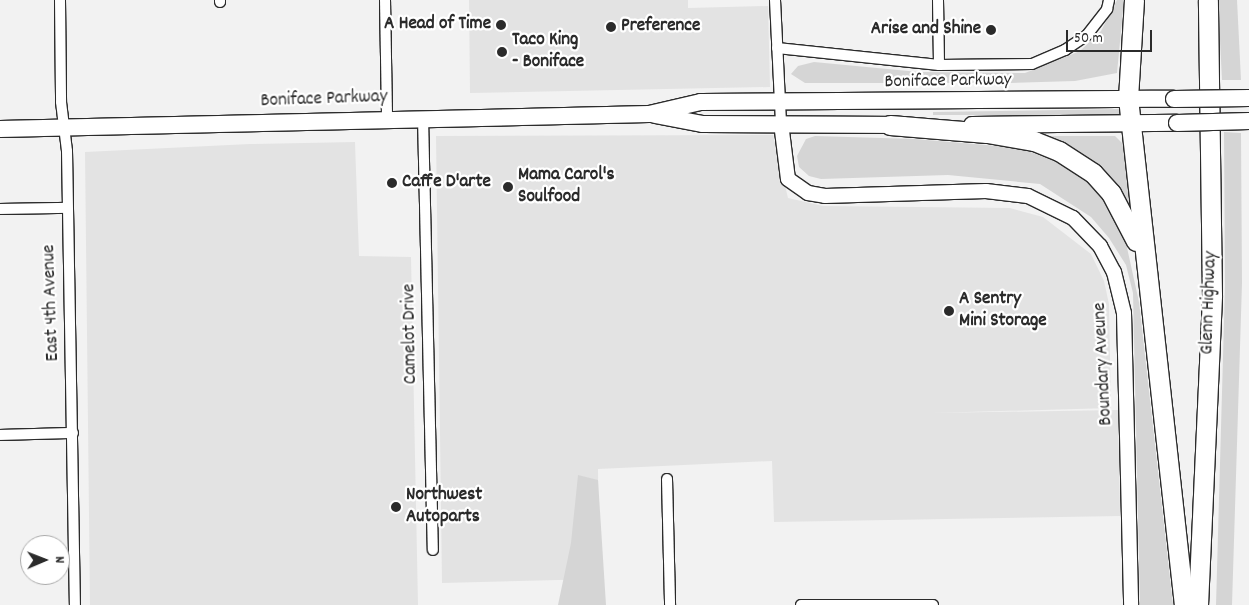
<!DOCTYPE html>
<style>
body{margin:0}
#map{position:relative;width:1249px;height:605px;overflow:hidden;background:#f2f2f2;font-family:Dekko,sans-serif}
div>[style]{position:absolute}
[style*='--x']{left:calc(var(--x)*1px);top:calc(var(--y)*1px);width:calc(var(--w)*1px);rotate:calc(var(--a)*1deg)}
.built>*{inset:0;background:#e3e3e3}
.green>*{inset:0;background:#d5d5d5}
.roads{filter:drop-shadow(1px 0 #2b2b2b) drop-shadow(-1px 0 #2b2b2b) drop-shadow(0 1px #2b2b2b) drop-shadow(0 -1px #2b2b2b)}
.street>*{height:10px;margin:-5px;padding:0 5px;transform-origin:5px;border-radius:5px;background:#fff}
.secondary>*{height:14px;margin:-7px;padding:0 7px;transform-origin:7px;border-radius:7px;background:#fff}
.primary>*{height:16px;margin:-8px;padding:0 8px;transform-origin:8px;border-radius:8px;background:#fff}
.highway>*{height:19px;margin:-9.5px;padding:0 9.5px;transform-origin:9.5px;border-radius:9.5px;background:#fff}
.bridges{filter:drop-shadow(1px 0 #2b2b2b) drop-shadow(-1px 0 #2b2b2b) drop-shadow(0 1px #2b2b2b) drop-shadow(0 -1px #2b2b2b)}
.primary-bridge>*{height:16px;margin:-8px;padding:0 8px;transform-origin:8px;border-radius:8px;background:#fff}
.dots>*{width:14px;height:14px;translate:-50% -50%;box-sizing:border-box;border:2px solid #fff;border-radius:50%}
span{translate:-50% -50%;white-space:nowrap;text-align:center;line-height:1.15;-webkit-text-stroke:4.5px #fff;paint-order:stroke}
.poi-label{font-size:19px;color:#2b2b2b;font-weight:700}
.right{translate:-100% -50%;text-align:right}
.left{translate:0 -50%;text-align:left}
.street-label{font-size:19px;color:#2b2b2b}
.north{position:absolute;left:20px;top:535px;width:50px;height:50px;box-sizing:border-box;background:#fff;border:1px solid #aaa;border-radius:50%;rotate:89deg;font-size:14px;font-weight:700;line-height:20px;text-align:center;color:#2b2b2b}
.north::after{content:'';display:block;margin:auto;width:18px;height:22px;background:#2b2b2b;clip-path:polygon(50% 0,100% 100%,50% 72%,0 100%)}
.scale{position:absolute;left:1066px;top:30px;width:86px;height:22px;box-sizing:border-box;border:2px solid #2b2b2b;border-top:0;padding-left:6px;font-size:15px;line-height:18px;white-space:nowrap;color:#2b2b2b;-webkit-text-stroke:4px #fff;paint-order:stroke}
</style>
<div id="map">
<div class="built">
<i style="clip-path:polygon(469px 0,688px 0,688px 8px,768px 6px,770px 87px,470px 93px)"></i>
<i style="clip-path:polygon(773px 135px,788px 198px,823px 206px,1010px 208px,1043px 217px,1091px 254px,1104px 281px,1109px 304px,1111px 408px,932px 413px,1118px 410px,1120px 516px,774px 522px,772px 461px,598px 469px,599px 579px,442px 583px,436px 136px)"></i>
<i style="clip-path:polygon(355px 142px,359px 256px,411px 257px,418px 605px,90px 605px,85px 152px,250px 144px)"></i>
</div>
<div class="green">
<i style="clip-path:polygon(1117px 0,1124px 0,1117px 73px,1075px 81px,1010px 83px,805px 83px,791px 74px,798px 66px,814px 62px,919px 72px,1025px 73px,1080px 51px,1101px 31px)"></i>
<i style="clip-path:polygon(1218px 0,1237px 0,1241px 80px,1222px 80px)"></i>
<i style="clip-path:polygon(1120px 109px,1119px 115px,933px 115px,933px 112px)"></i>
<i style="clip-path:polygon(1224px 132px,1241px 133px,1242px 283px,1232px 605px,1216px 605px,1225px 286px)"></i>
<i style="clip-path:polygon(815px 136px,915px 139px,1020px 148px,1075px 169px,1107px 200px,1124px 234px,1139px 302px,1173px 605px,1140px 605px,1133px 293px,1126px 265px,1109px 238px,1091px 217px,1040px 184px,948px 175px,821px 179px,809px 176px,799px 167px,797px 156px,806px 139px)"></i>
<i style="clip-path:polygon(1051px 136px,1115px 136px,1123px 144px,1131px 203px,1128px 203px,1101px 171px,1072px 147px,1051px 141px)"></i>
<i style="clip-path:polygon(578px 475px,598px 480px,606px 605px,558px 605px,571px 543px)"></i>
</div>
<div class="roads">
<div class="street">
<i style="--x:60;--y:0;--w:102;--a:89.4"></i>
<i style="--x:61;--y:102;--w:49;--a:83"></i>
<i style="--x:67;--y:151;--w:454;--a:89"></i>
<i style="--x:220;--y:0;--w:2;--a:90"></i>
<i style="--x:385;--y:0;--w:119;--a:89"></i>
<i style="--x:775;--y:0;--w:123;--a:87.2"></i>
<i style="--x:938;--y:0;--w:65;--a:89.1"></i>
<i style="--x:777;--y:48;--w:163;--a:6"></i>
<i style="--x:939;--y:65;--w:93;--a:-0.6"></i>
<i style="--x:1032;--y:64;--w:36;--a:-23"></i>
<i style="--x:1065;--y:50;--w:27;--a:-34"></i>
<i style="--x:1087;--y:35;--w:33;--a:-52"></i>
<i style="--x:1107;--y:9;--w:9;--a:-77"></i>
<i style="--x:423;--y:117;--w:433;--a:88.7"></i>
<i style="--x:0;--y:209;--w:67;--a:-0.9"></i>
<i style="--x:0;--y:435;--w:73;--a:-1.6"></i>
<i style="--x:667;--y:479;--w:126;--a:88.6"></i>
<i style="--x:801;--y:605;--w:132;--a:0"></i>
</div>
<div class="secondary">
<i style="--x:781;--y:123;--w:56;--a:82.9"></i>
<i style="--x:788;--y:179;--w:24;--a:35"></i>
<i style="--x:808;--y:193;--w:17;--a:10"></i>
<i style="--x:825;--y:196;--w:161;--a:-1.8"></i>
<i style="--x:986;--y:191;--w:42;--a:6.8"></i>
<i style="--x:1028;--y:196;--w:50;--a:26.1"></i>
<i style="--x:1073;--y:218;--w:39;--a:46"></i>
<i style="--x:1100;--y:246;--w:30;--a:62"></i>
<i style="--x:1114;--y:272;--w:42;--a:76.3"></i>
<i style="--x:1124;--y:313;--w:292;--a:88.6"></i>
</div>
<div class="primary">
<i style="--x:655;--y:115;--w:49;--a:10.6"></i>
<i style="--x:703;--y:124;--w:200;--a:0.3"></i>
<i style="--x:972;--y:125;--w:205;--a:-0.6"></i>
<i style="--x:0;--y:129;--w:649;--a:-1.32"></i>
<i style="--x:649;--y:114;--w:53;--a:-13"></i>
<i style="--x:701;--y:102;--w:473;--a:-0.4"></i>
</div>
<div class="highway">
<i style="--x:1134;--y:0;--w:98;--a:93.5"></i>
<i style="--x:1128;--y:98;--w:510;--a:83.7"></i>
<i style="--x:890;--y:125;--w:97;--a:4.7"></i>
<i style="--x:987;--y:133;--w:48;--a:9.7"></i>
<i style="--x:1034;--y:141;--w:27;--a:22"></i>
<i style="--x:1059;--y:151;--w:40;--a:32.9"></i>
<i style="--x:1093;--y:173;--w:27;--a:48"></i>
<i style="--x:1111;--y:193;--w:54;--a:62.5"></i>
<i style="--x:1198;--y:605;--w:310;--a:-87.4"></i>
<i style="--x:1212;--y:295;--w:295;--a:-90.8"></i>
</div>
</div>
<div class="bridges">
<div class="primary-bridge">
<i style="--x:1174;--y:99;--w:75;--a:-0.8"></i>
<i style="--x:1177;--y:123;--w:72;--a:-1.6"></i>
</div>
</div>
<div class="dots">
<i style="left:501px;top:25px;background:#2b2b2b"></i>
<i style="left:611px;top:27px;background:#2b2b2b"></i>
<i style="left:991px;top:30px;background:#2b2b2b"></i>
<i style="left:502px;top:52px;background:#2b2b2b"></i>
<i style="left:392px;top:183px;background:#2b2b2b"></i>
<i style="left:508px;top:187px;background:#2b2b2b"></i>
<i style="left:949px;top:311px;background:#2b2b2b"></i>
<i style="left:396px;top:507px;background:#2b2b2b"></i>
</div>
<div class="poi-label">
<span class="right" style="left:491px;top:25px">A Head of Time</span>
<span class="left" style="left:621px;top:27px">Preference</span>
<span class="right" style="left:981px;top:30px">Arise and Shine</span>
<span class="left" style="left:512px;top:52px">Taco King<br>- Boniface</span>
<span class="left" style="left:518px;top:187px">Mama Carol's<br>Soulfood</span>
<span class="left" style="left:402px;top:183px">Caffe D'arte</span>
<span class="left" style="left:959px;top:311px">A Sentry<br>Mini Storage</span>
<span class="left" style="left:406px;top:507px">Northwest<br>Autoparts</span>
</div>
<div class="street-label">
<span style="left:948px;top:82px;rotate:-1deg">Boniface Parkway</span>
<span style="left:324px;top:100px;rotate:-2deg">Boniface Parkway</span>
<span style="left:52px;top:303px;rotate:-92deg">East 4th Avenue</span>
<span style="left:1210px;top:303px;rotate:-88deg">Glenn Highway</span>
<span style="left:411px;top:334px;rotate:-91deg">Camelot Drive</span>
<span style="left:1104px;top:364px;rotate:-93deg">Boundary Aveune</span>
</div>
<div class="north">N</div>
<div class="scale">50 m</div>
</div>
